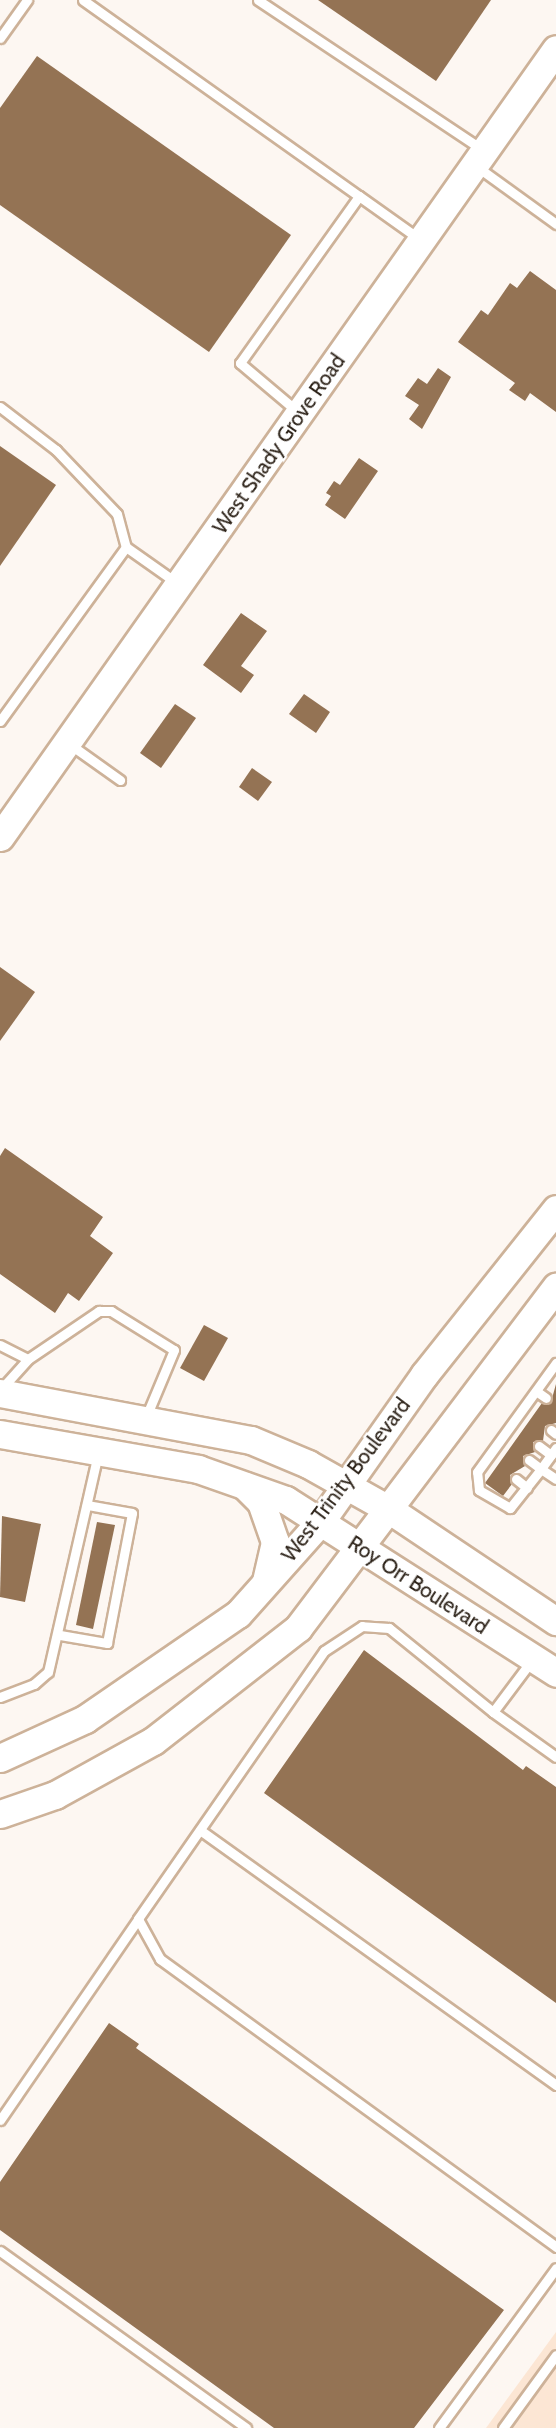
<!DOCTYPE html>
<style>
body{margin:0}
#map{position:relative;width:556px;height:2428px;overflow:hidden;background:#fdf7f2;font-family:Cabin,sans-serif}
div>[style]{position:absolute}
[style*='--x']{left:calc(var(--x)*1px);top:calc(var(--y)*1px);width:calc(var(--w)*1px);rotate:calc(var(--a)*1deg)}
.built>*{inset:0;background:#fce6d4}
.building>*{inset:0;background:#947354}
.roads{filter:drop-shadow(2px 0 #cdb299) drop-shadow(-2px 0 #cdb299) drop-shadow(0 2px #cdb299) drop-shadow(0 -2px #cdb299)}
.lane>*{height:9px;margin:-4.5px;padding:0 4.5px;transform-origin:4.5px;border-radius:4.5px;background:#fff}
.secondary>*{height:27px;margin:-13.5px;padding:0 13.5px;transform-origin:13.5px;border-radius:13.5px;background:#fff}
span{translate:-50% -50%;white-space:nowrap;text-align:center;line-height:1.15;-webkit-text-stroke:4.5px #fff;paint-order:stroke}
.street-label{font-size:21px;color:#2e241a}
</style>
<div id="map">
<div class="built">
<i style="clip-path:polygon(556px 2332px,556px 2428px,486px 2428px)"></i>
</div>
<div class="building">
<i style="clip-path:polygon(318px 0,491px 0,436px 81px)"></i>
<i style="clip-path:polygon(37px 56px,291px 235px,209px 352px,0 205px,0 108px)"></i>
<i style="clip-path:polygon(530px 271px,556px 290px,556px 412px,530px 393px,525px 401px,509px 390px,515px 383px,458px 342px,481px 310px,488px 315px,510px 283px,517px 288px)"></i>
<i style="clip-path:polygon(438px 368px,451px 377px,422px 429px,409px 419px,419px 405px,405px 396px,418px 378px,427px 384px)"></i>
<i style="clip-path:polygon(0 446px,56px 485px,0 566px)"></i>
<i style="clip-path:polygon(359px 458px,378px 471px,345px 519px,325px 505px,331px 496px,326px 493px,334px 481px,340px 485px)"></i>
<i style="clip-path:polygon(241px 613px,267px 631px,241px 666px,254px 675px,241px 693px,203px 665px)"></i>
<i style="clip-path:polygon(304px 694px,330px 712px,316px 733px,289px 714px)"></i>
<i style="clip-path:polygon(175px 704px,196px 718px,161px 768px,140px 753px)"></i>
<i style="clip-path:polygon(252px 768px,272px 782px,258px 801px,239px 787px)"></i>
<i style="clip-path:polygon(0 967px,35px 992px,0 1041px)"></i>
<i style="clip-path:polygon(5px 1148px,103px 1217px,90px 1236px,113px 1253px,79px 1301px,68px 1293px,55px 1313px,0 1274px,0 1156px)"></i>
<i style="clip-path:polygon(204px 1325px,228px 1338px,204px 1381px,180px 1368px)"></i>
<i style="clip-path:polygon(556px 1384px,556px 1423px,545px 1426px,543px 1441px,533px 1442px,535px 1452px,523px 1456px,525px 1466px,510px 1475px,512px 1484px,503px 1496px,485px 1483px,542px 1403px,551px 1402px)"></i>
<i style="clip-path:polygon(2px 1516px,41px 1524px,25px 1602px,0 1597px)"></i>
<i style="clip-path:polygon(97px 1522px,115px 1525px,93px 1629px,76px 1625px)"></i>
<i style="clip-path:polygon(364px 1650px,523px 1770px,526px 1766px,556px 1787px,556px 2003px,264px 1793px)"></i>
<i style="clip-path:polygon(109px 2023px,139px 2044px,136px 2048px,504px 2310px,414px 2428px,274px 2428px,0 2230px,0 2182px)"></i>
</div>
<div class="roads">
<div class="lane">
<i style="--x:83;--y:0;--w:339;--a:35.4"></i>
<i style="--x:258;--y:0;--w:270;--a:33.7"></i>
<i style="--x:0;--y:38;--w:47;--a:-54.6"></i>
<i style="--x:476;--y:166;--w:99;--a:35.9"></i>
<i style="--x:0;--y:407;--w:71;--a:37.5"></i>
<i style="--x:56;--y:450;--w:88;--a:46.4"></i>
<i style="--x:117;--y:514;--w:34;--a:75"></i>
<i style="--x:126;--y:547;--w:62;--a:35.2"></i>
<i style="--x:298;--y:412;--w:76;--a:-139.8"></i>
<i style="--x:240;--y:363;--w:205;--a:-54.5"></i>
<i style="--x:359;--y:196;--w:72;--a:35.4"></i>
<i style="--x:0;--y:721;--w:215;--a:-54.1"></i>
<i style="--x:68;--y:743;--w:64;--a:35.4"></i>
<i style="--x:0;--y:1345;--w:31;--a:27"></i>
<i style="--x:2;--y:1388;--w:39;--a:-48"></i>
<i style="--x:28;--y:1359;--w:86;--a:-34.1"></i>
<i style="--x:99;--y:1311;--w:12;--a:0"></i>
<i style="--x:111;--y:1311;--w:74;--a:31.8"></i>
<i style="--x:174;--y:1350;--w:73;--a:112.7"></i>
<i style="--x:536;--y:1391;--w:12;--a:35"></i>
<i style="--x:551;--y:1430;--w:6;--a:39"></i>
<i style="--x:539;--y:1446;--w:15;--a:37"></i>
<i style="--x:556;--y:1448;--w:26;--a:126"></i>
<i style="--x:541;--y:1469;--w:18;--a:34"></i>
<i style="--x:529;--y:1460;--w:15;--a:37"></i>
<i style="--x:541;--y:1469;--w:50;--a:128.5"></i>
<i style="--x:510;--y:1508;--w:36;--a:-150"></i>
<i style="--x:479;--y:1490;--w:18;--a:-96"></i>
<i style="--x:477;--y:1472;--w:135;--a:-54.1"></i>
<i style="--x:516;--y:1479;--w:14;--a:39"></i>
<i style="--x:60;--y:1635;--w:48;--a:9.7"></i>
<i style="--x:107;--y:1643;--w:132;--a:-79.1"></i>
<i style="--x:132;--y:1513;--w:46;--a:-169.9"></i>
<i style="--x:532;--y:1660;--w:65;--a:126.9"></i>
<i style="--x:493;--y:1712;--w:134;--a:-141.1"></i>
<i style="--x:389;--y:1628;--w:27;--a:-176"></i>
<i style="--x:362;--y:1626;--w:45;--a:146.7"></i>
<i style="--x:324;--y:1651;--w:326;--a:124.8"></i>
<i style="--x:138;--y:1919;--w:46;--a:61.2"></i>
<i style="--x:160;--y:1959;--w:490;--a:36"></i>
<i style="--x:0;--y:1697;--w:36;--a:-21"></i>
<i style="--x:34;--y:1684;--w:18;--a:-41"></i>
<i style="--x:48;--y:1672;--w:225;--a:-77.1"></i>
<i style="--x:493;--y:1712;--w:77;--a:35.5"></i>
<i style="--x:200;--y:1830;--w:438;--a:35.6"></i>
<i style="--x:0;--y:2120;--w:244;--a:-55.5"></i>
<i style="--x:0;--y:2251;--w:303;--a:35.7"></i>
<i style="--x:439;--y:2428;--w:198;--a:-53.8"></i>
<i style="--x:503;--y:2428;--w:90;--a:-54"></i>
</div>
<div class="secondary">
<i style="--x:0;--y:837;--w:964;--a:-54.79"></i>
<i style="--x:0;--y:1393;--w:255;--a:10.6"></i>
<i style="--x:251;--y:1440;--w:62;--a:22.8"></i>
<i style="--x:308;--y:1464;--w:94;--a:29.3"></i>
<i style="--x:390;--y:1510;--w:200;--a:33.8"></i>
<i style="--x:0;--y:1434;--w:201;--a:10"></i>
<i style="--x:198;--y:1469;--w:93;--a:19.4"></i>
<i style="--x:286;--y:1500;--w:321;--a:32.6"></i>
<i style="--x:245;--y:1486;--w:23;--a:45"></i>
<i style="--x:261;--y:1502;--w:42;--a:70.7"></i>
<i style="--x:275;--y:1542;--w:40;--a:103"></i>
<i style="--x:0;--y:1758;--w:94;--a:-24.6"></i>
<i style="--x:85;--y:1719;--w:186;--a:-34.5"></i>
<i style="--x:238;--y:1614;--w:125;--a:-48.3"></i>
<i style="--x:321;--y:1521;--w:179;--a:-54.8"></i>
<i style="--x:424;--y:1375;--w:212;--a:-51.5"></i>
<i style="--x:0;--y:1814;--w:58;--a:-19.1"></i>
<i style="--x:55;--y:1795;--w:112;--a:-28.9"></i>
<i style="--x:153;--y:1741;--w:184;--a:-37.9"></i>
<i style="--x:298;--y:1628;--w:428;--a:-52.9"></i>
</div>
</div>
<div class="street-label">
<span style="left:279px;top:444px;rotate:-55deg">West Shady Grove Road</span>
<span style="left:346px;top:1480px;rotate:-53deg">West Trinity Boulevard</span>
<span style="left:418px;top:1585px;rotate:33deg">Roy Orr Boulevard</span>
</div>
</div>
